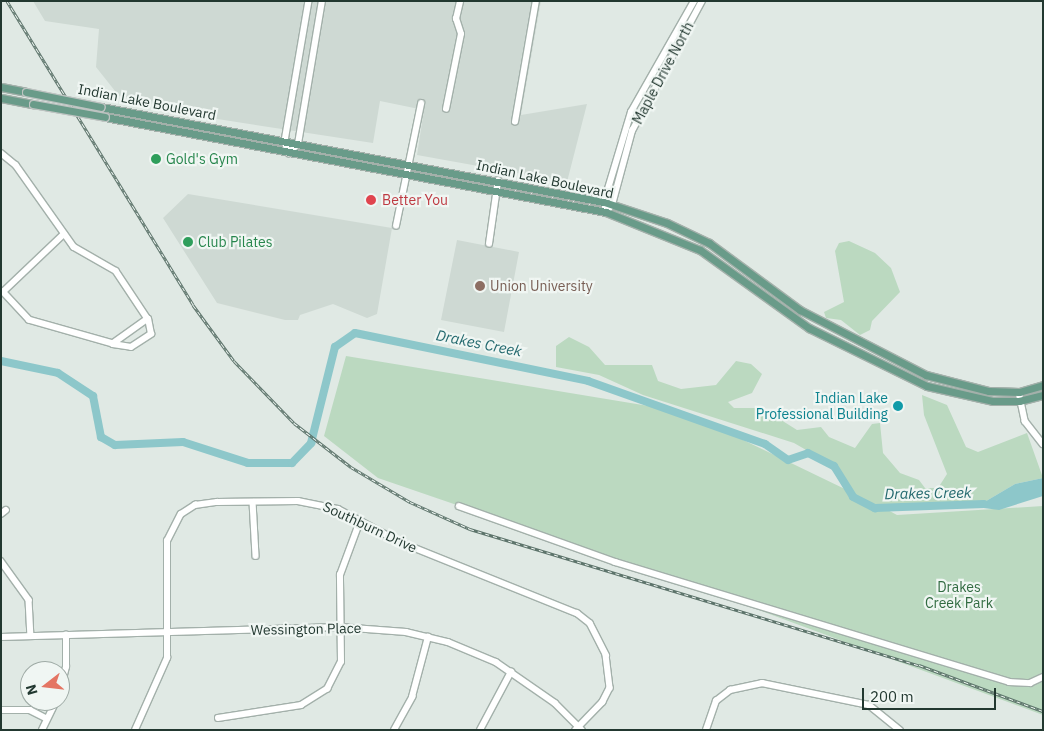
<!DOCTYPE html>
<style>
body{margin:0}
#map{position:relative;width:1044px;height:731px;overflow:hidden;background:#e0e9e4;font-family:"IBM Plex Sans",sans-serif}
div>[style]{position:absolute}
[style*='--x']{left:calc(var(--x)*1px);top:calc(var(--y)*1px);width:calc(var(--w)*1px);rotate:calc(var(--a)*1deg)}
.built>*{inset:0;background:#ced9d3}
.green>*{inset:0;background:#bbd9c0}
.water>*{inset:0;background:#8dc7ca}
.river>*{height:8px;margin:-4px;padding:0 4px;transform-origin:4px;border-radius:4px;background:#8dc7ca}
.roads{filter:drop-shadow(1px 0 #a3b0aa) drop-shadow(-1px 0 #a3b0aa) drop-shadow(0 1px #a3b0aa) drop-shadow(0 -1px #a3b0aa)}
.minor>*{height:5.5px;margin:-2.75px;padding:0 2.75px;transform-origin:2.75px;border-radius:2.75px;background:#fff}
.major>*{height:7px;margin:-3.5px;padding:0 3.5px;transform-origin:3.5px;border-radius:3.5px;background:#699b89}
.rail>*{height:3px;margin-top:-1.5px;transform-origin:0;background:repeating-linear-gradient(90deg,#f0f6f3 0 4px,#5d746b 0 8px);box-sizing:border-box;border-block:1px solid #5d746b}
.bridges{filter:drop-shadow(1px 0 #bdc3c1) drop-shadow(-1px 0 #bdc3c1) drop-shadow(0 1px #bdc3c1) drop-shadow(0 -1px #bdc3c1)}
.major-bridge>*{height:7px;margin:-3.5px;padding:0 3.5px;transform-origin:3.5px;border-radius:3.5px;background:#699b89}
.dots>*{width:14px;height:14px;translate:-50% -50%;box-sizing:border-box;border:2px solid #f0f6f3;border-radius:50%}
span{translate:-50% -50%;white-space:nowrap;text-align:center;line-height:1.15;-webkit-text-stroke:4.5px #f0f6f3;paint-order:stroke}
.street-label{font-size:14px;color:#223830}
.leisure-label{font-size:14px;color:#27864d}
.left{translate:0 -50%;text-align:left}
.health-label{font-size:14px;color:#be3a42}
.education-label{font-size:14px;color:#785e54}
.culture-label{font-size:14px;color:#0d838f}
.right{translate:-100% -50%;text-align:right}
.park-label{font-size:14px;color:#316b41}
.water-label{font-size:15px;color:#23696e;font-style:italic}
.frame{position:absolute;inset:0;border:2px solid #223830;pointer-events:none}
.north{position:absolute;left:20px;top:661px;width:50px;height:50px;box-sizing:border-box;background:#f0f6f3;border:1px solid #9eaaa5;border-radius:50%;rotate:254deg;font-size:14px;font-weight:700;line-height:20px;text-align:center;color:#223830}
.north::after{content:'';display:block;margin:auto;width:18px;height:22px;background:#e47563;clip-path:polygon(50% 0,100% 100%,50% 72%,0 100%)}
.scale{position:absolute;left:862px;top:688px;width:134px;height:22px;box-sizing:border-box;border:2px solid #223830;border-top:0;padding-left:6px;font-size:15px;line-height:18px;white-space:nowrap;color:#223830;-webkit-text-stroke:4px #f0f6f3;paint-order:stroke}
</style>
<div id="map">
<div class="built">
<i style="clip-path:polygon(33px 1px,541px 1px,521px 115px,587px 104px,567px 182px,417px 155px,424px 110px,380px 101px,373px 143px,211px 118px,119px 96px,96px 67px,99px 29px,45px 21px)"></i>
<i style="clip-path:polygon(188px 194px,392px 228px,377px 314px,367px 318px,333px 304px,300px 315px,298px 320px,285px 320px,217px 303px,163px 218px)"></i>
<i style="clip-path:polygon(457px 240px,519px 252px,504px 332px,441px 320px)"></i>
</div>
<div class="green">
<i style="clip-path:polygon(849px 241px,875px 253px,891px 268px,900px 292px,872px 321px,870px 330px,860px 335px,841px 320px,826px 318px,824px 312px,844px 302px,835px 251px,839px 243px)"></i>
<i style="clip-path:polygon(569px 337px,589px 347px,605px 365px,652px 365px,658px 381px,681px 389px,716px 385px,736px 361px,751px 364px,762px 374px,752px 393px,728px 402px,734px 408px,762px 408px,797px 430px,821px 427px,829px 437px,855px 448px,872px 424px,880px 423px,883px 453px,900px 473px,919px 480px,925px 488px,938px 488px,947px 474px,924px 415px,922px 395px,947px 405px,966px 447px,978px 452px,1027px 433px,1043px 478px,1015px 484px,976px 507px,884px 508px,897px 515px,1043px 506px,1043px 715px,699px 588px,378px 478px,324px 436px,346px 356px,685px 412px,849px 491px,834px 466px,794px 443px,643px 395px,599px 375px,556px 367px,556px 346px)"></i>
</div>
<div class="water">
<i style="clip-path:polygon(1043px 478px,1043px 496px,999px 510px,976px 507px,1015px 484px)"></i>
</div>
<div class="river">
<i style="--x:1;--y:361;--w:58;--a:11.9"></i>
<i style="--x:58;--y:373;--w:42;--a:33.3"></i>
<i style="--x:93;--y:396;--w:42;--a:79"></i>
<i style="--x:101;--y:437;--w:16;--a:30"></i>
<i style="--x:115;--y:445;--w:68;--a:-2.5"></i>
<i style="--x:183;--y:442;--w:68;--a:17.9"></i>
<i style="--x:248;--y:463;--w:44;--a:0"></i>
<i style="--x:292;--y:463;--w:28;--a:-46"></i>
<i style="--x:311;--y:443;--w:99;--a:-76"></i>
<i style="--x:335;--y:347;--w:24;--a:-35"></i>
<i style="--x:355;--y:333;--w:238;--a:11.6"></i>
<i style="--x:588;--y:381;--w:188;--a:19.6"></i>
<i style="--x:765;--y:444;--w:28;--a:35"></i>
<i style="--x:788;--y:460;--w:21;--a:-19"></i>
<i style="--x:808;--y:453;--w:29;--a:27"></i>
<i style="--x:834;--y:466;--w:36;--a:58"></i>
<i style="--x:853;--y:497;--w:25;--a:27"></i>
<i style="--x:875;--y:508;--w:109;--a:-2.1"></i>
</div>
<div class="roads">
<div class="minor">
<i style="--x:309;--y:1;--w:143;--a:99.7"></i>
<i style="--x:285;--y:142;--w:12;--a:70"></i>
<i style="--x:289;--y:153;--w:13;--a:-45"></i>
<i style="--x:298;--y:144;--w:145;--a:-80.5"></i>
<i style="--x:446;--y:109;--w:76;--a:-78.7"></i>
<i style="--x:461;--y:34;--w:16;--a:-108"></i>
<i style="--x:456;--y:19;--w:18;--a:-77"></i>
<i style="--x:515;--y:122;--w:123;--a:-80.2"></i>
<i style="--x:1;--y:153;--w:19;--a:39"></i>
<i style="--x:16;--y:165;--w:100;--a:54.7"></i>
<i style="--x:74;--y:247;--w:48;--a:29.7"></i>
<i style="--x:116;--y:271;--w:58;--a:56.3"></i>
<i style="--x:148;--y:319;--w:43;--a:144.5"></i>
<i style="--x:113;--y:344;--w:87;--a:-164.1"></i>
<i style="--x:29;--y:320;--w:38;--a:-133"></i>
<i style="--x:3;--y:292;--w:84;--a:-43.6"></i>
<i style="--x:606;--y:212;--w:9;--a:-49"></i>
<i style="--x:612;--y:205;--w:77;--a:-74.9"></i>
<i style="--x:632;--y:131;--w:148;--a:-61.7"></i>
<i style="--x:606;--y:212;--w:10;--a:-101"></i>
<i style="--x:604;--y:202;--w:94;--a:-73.3"></i>
<i style="--x:631;--y:112;--w:128;--a:-60.4"></i>
<i style="--x:396;--y:226;--w:125;--a:-78.4"></i>
<i style="--x:489;--y:244;--w:64;--a:-81.9"></i>
<i style="--x:113;--y:344;--w:18;--a:9"></i>
<i style="--x:131;--y:347;--w:24;--a:-33"></i>
<i style="--x:151;--y:334;--w:15;--a:-101"></i>
<i style="--x:1019;--y:392;--w:30;--a:78"></i>
<i style="--x:1025;--y:421;--w:29;--a:52"></i>
<i style="--x:253;--y:502;--w:54;--a:86.8"></i>
<i style="--x:459;--y:506;--w:166;--a:19.7"></i>
<i style="--x:615;--y:562;--w:412;--a:16.9"></i>
<i style="--x:1009;--y:682;--w:21;--a:3"></i>
<i style="--x:1030;--y:683;--w:14;--a:-25"></i>
<i style="--x:1;--y:514;--w:6;--a:-39"></i>
<i style="--x:1;--y:561;--w:48;--a:54.3"></i>
<i style="--x:29;--y:600;--w:36;--a:87"></i>
<i style="--x:1;--y:637;--w:339;--a:-1.7"></i>
<i style="--x:340;--y:627;--w:66;--a:4.3"></i>
<i style="--x:406;--y:632;--w:43;--a:13.4"></i>
<i style="--x:448;--y:642;--w:52;--a:22.6"></i>
<i style="--x:496;--y:662;--w:72;--a:34.8"></i>
<i style="--x:555;--y:703;--w:38;--a:45"></i>
<i style="--x:60;--y:691;--w:25;--a:-76"></i>
<i style="--x:66;--y:667;--w:32;--a:-90"></i>
<i style="--x:1;--y:710;--w:29;--a:0"></i>
<i style="--x:30;--y:710;--w:18;--a:27"></i>
<i style="--x:218;--y:718;--w:84;--a:-8.9"></i>
<i style="--x:301;--y:705;--w:31;--a:-32"></i>
<i style="--x:327;--y:689;--w:30;--a:-63"></i>
<i style="--x:341;--y:662;--w:87;--a:-90.7"></i>
<i style="--x:340;--y:575;--w:58;--a:-69.7"></i>
<i style="--x:42;--y:730;--w:32;--a:-64"></i>
<i style="--x:135;--y:730;--w:79;--a:-66"></i>
<i style="--x:167;--y:658;--w:117;--a:-90"></i>
<i style="--x:167;--y:541;--w:30;--a:-63"></i>
<i style="--x:181;--y:514;--w:17;--a:-33"></i>
<i style="--x:195;--y:505;--w:22;--a:-8"></i>
<i style="--x:217;--y:502;--w:81;--a:-0.7"></i>
<i style="--x:298;--y:501;--w:41;--a:11.3"></i>
<i style="--x:338;--y:509;--w:70;--a:28"></i>
<i style="--x:400;--y:542;--w:191;--a:21.9"></i>
<i style="--x:577;--y:613;--w:16;--a:38"></i>
<i style="--x:590;--y:623;--w:36;--a:63"></i>
<i style="--x:606;--y:655;--w:33;--a:83"></i>
<i style="--x:610;--y:688;--w:16;--a:117"></i>
<i style="--x:603;--y:702;--w:39;--a:134"></i>
<i style="--x:394;--y:730;--w:38;--a:-61"></i>
<i style="--x:412;--y:697;--w:62;--a:-75.1"></i>
<i style="--x:480;--y:730;--w:66;--a:-61.9"></i>
<i style="--x:706;--y:730;--w:31;--a:-71"></i>
<i style="--x:716;--y:701;--w:18;--a:-38"></i>
<i style="--x:730;--y:690;--w:33;--a:-12"></i>
<i style="--x:762;--y:683;--w:109;--a:11.6"></i>
<i style="--x:869;--y:705;--w:40;--a:39"></i>
</div>
<div class="major">
<i style="--x:1;--y:87;--w:25;--a:11"></i>
<i style="--x:1;--y:98;--w:33;--a:11"></i>
<i style="--x:101;--y:107;--w:512;--a:10.7"></i>
<i style="--x:604;--y:202;--w:66;--a:18.4"></i>
<i style="--x:667;--y:223;--w:47;--a:25.5"></i>
<i style="--x:709;--y:243;--w:113;--a:36.4"></i>
<i style="--x:800;--y:310;--w:142;--a:27.3"></i>
<i style="--x:926;--y:375;--w:65;--a:14.3"></i>
<i style="--x:989;--y:391;--w:30;--a:2"></i>
<i style="--x:1019;--y:392;--w:25;--a:-16"></i>
<i style="--x:105;--y:117;--w:510;--a:10.74"></i>
<i style="--x:606;--y:212;--w:101;--a:22"></i>
<i style="--x:700;--y:250;--w:134;--a:35.6"></i>
<i style="--x:809;--y:328;--w:131;--a:26.2"></i>
<i style="--x:927;--y:386;--w:68;--a:12.8"></i>
<i style="--x:993;--y:401;--w:26;--a:0"></i>
<i style="--x:1019;--y:401;--w:25;--a:-14"></i>
</div>
</div>
<div class="rail">
<i style="--x:7;--y:1;--w:356;--a:58.5"></i>
<i style="--x:193;--y:305;--w:69;--a:53.8"></i>
<i style="--x:234;--y:361;--w:86;--a:45.9"></i>
<i style="--x:294;--y:423;--w:72;--a:37.7"></i>
<i style="--x:351;--y:467;--w:69;--a:30.7"></i>
<i style="--x:410;--y:502;--w:66;--a:24.2"></i>
<i style="--x:470;--y:529;--w:469;--a:16.9"></i>
<i style="--x:919;--y:665;--w:132;--a:20.4"></i>
</div>
<div class="bridges">
<div class="major-bridge">
<i style="--x:26;--y:92;--w:76;--a:11.3"></i>
<i style="--x:33;--y:104;--w:73;--a:10.2"></i>
</div>
</div>
<div class="dots">
<i style="left:156px;top:159px;background:#2e9e5b"></i>
<i style="left:371px;top:200px;background:#e0444e"></i>
<i style="left:188px;top:242px;background:#2e9e5b"></i>
<i style="left:480px;top:286px;background:#8d6e63"></i>
<i style="left:898px;top:406px;background:#0f9aa8"></i>
</div>
<div class="street-label">
<span style="left:663px;top:73px;rotate:-62deg">Maple Drive North</span>
<span style="left:147px;top:102px;rotate:11deg">Indian Lake Boulevard</span>
<span style="left:545px;top:179px;rotate:12deg">Indian Lake Boulevard</span>
<span style="left:370px;top:527px;rotate:25deg">Southburn Drive</span>
<span style="left:306px;top:629px;rotate:-1deg">Wessington Place</span>
</div>
<div class="leisure-label">
<span class="left" style="left:166px;top:159px">Gold's Gym</span>
<span class="left" style="left:198px;top:242px">Club Pilates</span>
</div>
<div class="health-label">
<span class="left" style="left:382px;top:200px">Better You</span>
</div>
<div class="education-label">
<span class="left" style="left:490px;top:286px">Union University</span>
</div>
<div class="culture-label">
<span class="right" style="left:888px;top:406px">Indian Lake<br>Professional Building</span>
</div>
<div class="park-label">
<span style="left:959px;top:595px">Drakes<br>Creek Park</span>
</div>
<div class="water-label">
<span style="left:479px;top:343px;rotate:11deg">Drakes Creek</span>
<span style="left:928px;top:493px;rotate:-1deg">Drakes Creek</span>
</div>
<div class="frame"></div>
<div class="north">N</div>
<div class="scale">200 m</div>
</div>
